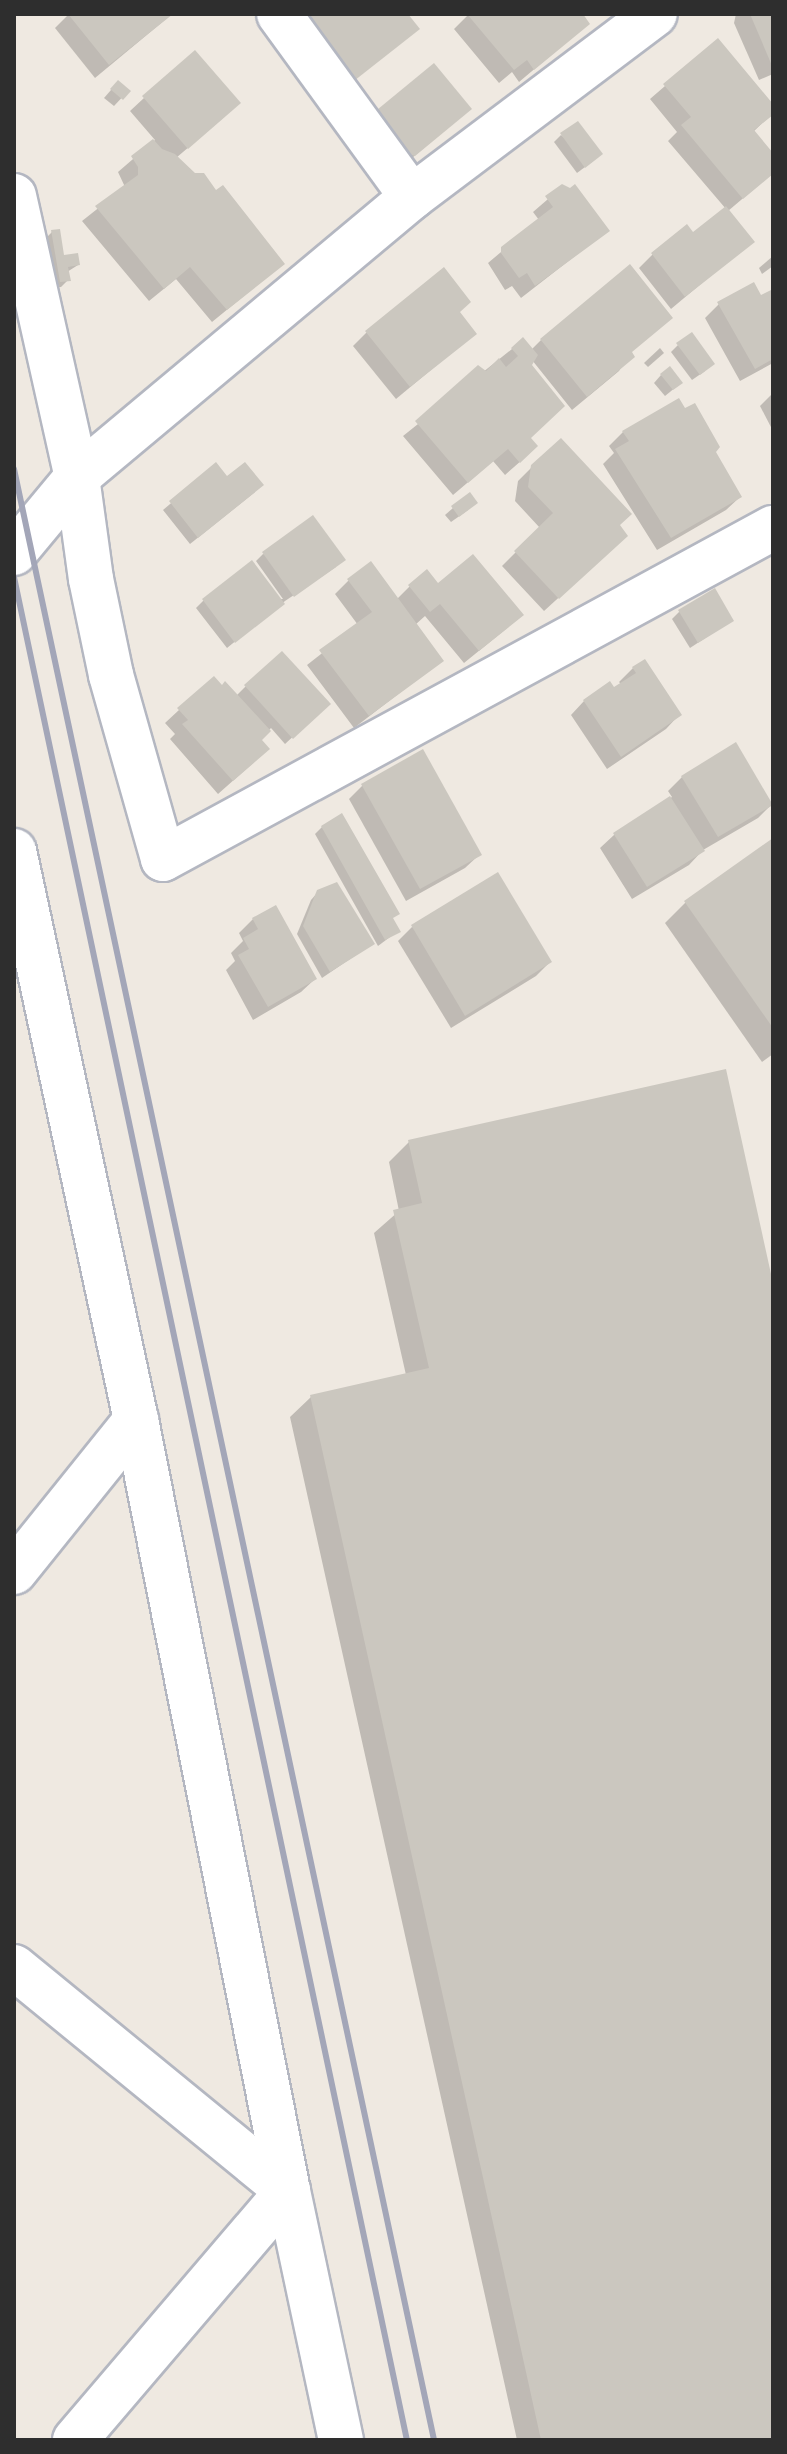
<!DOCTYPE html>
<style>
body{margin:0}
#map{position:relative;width:787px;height:2454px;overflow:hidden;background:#efe9e1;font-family:Mulish,sans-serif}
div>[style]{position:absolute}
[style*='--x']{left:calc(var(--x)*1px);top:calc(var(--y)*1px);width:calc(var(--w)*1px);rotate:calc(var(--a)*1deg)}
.shadow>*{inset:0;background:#0003}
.building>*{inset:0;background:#cbc7bf}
.roads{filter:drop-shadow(2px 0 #b4b7c1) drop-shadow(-2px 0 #b4b7c1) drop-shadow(0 2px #b4b7c1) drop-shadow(0 -2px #b4b7c1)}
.minor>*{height:44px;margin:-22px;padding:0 22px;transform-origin:22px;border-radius:22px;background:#fff}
.rail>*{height:6px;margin:-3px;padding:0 3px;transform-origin:3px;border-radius:3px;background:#a3a6b8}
span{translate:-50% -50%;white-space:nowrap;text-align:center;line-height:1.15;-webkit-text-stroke:6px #fff;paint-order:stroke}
.frame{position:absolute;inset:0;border:16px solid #2e2e2e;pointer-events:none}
</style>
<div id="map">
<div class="shadow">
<i style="clip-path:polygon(69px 14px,172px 14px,95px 78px,55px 28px)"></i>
<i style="clip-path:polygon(469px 14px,580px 14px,588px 24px,519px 82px,512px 72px,499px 83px,454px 29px)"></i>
<i style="clip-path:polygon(736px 14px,773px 14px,773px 74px,759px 80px,734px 23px)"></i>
<i style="clip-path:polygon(717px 41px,773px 107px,773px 113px,753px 132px,773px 156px,773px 173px,728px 211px,752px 241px,671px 309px,639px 268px,653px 254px,693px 235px,726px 209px,668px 141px,677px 132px,650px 99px)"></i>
<i style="clip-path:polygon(118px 82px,128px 91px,114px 106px,104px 98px)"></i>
<i style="clip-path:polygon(144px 98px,224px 117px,176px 158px,283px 264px,212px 322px,176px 279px,149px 301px,82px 221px,125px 187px,118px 172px,155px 140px,130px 111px)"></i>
<i style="clip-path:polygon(470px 109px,399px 169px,388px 165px)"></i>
<i style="clip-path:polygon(561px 135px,593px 161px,577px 173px,554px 142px)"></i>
<i style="clip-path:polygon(562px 187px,607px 231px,521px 298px,512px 286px,505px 290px,488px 263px,539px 220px,533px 212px)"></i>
<i style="clip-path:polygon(52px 232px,63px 257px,78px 265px,67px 272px,68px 280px,61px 287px,53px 288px,45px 239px)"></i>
<i style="clip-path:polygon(773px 256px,773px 266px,762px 274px,759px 268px)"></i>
<i style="clip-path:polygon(773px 291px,773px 363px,740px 381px,705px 318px,719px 304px,760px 298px)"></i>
<i style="clip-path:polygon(458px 313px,474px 334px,396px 399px,353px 346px,367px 332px)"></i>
<i style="clip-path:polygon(541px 340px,630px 353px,619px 371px,572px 410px,532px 360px,529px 365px,528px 438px,522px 460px,505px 475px,493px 461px,453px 495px,403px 436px,512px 349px,531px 350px)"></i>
<i style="clip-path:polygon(678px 345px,705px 371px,692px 380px,671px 352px)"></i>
<i style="clip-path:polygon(660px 348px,664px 353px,648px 367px,644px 363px)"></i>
<i style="clip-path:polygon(661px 375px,681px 383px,665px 396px,654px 383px)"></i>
<i style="clip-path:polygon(773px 393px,773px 431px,760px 406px)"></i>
<i style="clip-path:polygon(623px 432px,714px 452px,740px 497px,726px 510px,657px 550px,603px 464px,614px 453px,609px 446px)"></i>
<i style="clip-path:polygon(216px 465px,227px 479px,255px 492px,190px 544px,163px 510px)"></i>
<i style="clip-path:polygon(533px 466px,618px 526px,612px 549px,544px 611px,502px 566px,540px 528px,515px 501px,518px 481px)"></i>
<i style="clip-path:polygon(453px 508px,468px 510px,451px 522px,445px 515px)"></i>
<i style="clip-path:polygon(263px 554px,336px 567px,285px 601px,227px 648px,196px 608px,204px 600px,283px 599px,256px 561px)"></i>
<i style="clip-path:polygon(349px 580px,396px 600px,410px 586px,438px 586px,507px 628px,464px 663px,425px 616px,415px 625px,441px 661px,354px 728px,307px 665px,358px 625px,335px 594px)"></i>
<i style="clip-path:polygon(680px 611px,731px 621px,690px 648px,672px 619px)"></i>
<i style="clip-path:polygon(633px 668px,679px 715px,666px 729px,607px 769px,571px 715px,584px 701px,622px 685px,619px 682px)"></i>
<i style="clip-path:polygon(246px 686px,328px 704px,285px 744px,271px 728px,259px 740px,253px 763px,218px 794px,170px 739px,175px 734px,165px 723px,179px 710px,236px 696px)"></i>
<i style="clip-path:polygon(682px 777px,772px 804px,758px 818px,703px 850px,689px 865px,632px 899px,600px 848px,614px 835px,672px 797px,668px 791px)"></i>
<i style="clip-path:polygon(363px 785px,479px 855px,465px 868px,406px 901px,349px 799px)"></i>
<i style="clip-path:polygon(322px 827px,398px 931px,378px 946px,315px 834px)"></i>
<i style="clip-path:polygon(773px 840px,773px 1054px,762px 1062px,665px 923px,685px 903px)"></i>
<i style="clip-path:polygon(318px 892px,372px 944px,322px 978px,297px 934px,311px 900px)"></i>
<i style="clip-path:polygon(253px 919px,315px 979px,301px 992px,253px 1020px,226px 970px,235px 961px,231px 953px,243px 941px,239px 933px)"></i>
<i style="clip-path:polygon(412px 927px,550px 962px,536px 976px,451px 1028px,398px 941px)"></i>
<i style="clip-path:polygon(409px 1142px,773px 1292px,773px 2440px,517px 2440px,290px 1417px,311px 1397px,406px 1375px,374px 1233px,399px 1211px,389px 1162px)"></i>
</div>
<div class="building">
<i style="clip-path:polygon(68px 14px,173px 14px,109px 65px)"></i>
<i style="clip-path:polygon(314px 14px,408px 14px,420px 29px,345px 88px,304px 22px)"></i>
<i style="clip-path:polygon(467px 14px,583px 14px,590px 24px,534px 70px,527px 60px,514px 70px)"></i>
<i style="clip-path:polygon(750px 14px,773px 14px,773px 68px)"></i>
<i style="clip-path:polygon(718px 38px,773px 104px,773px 115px,754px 130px,773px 153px,773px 174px,743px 199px,681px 125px,691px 117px,663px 84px)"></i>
<i style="clip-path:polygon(195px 50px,241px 103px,188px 149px,142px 96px)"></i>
<i style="clip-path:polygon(434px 63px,472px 109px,415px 156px,402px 152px,372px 114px)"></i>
<i style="clip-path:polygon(118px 80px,131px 91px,123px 100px,110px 89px)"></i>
<i style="clip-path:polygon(578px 121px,603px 154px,585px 168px,560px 133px)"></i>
<i style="clip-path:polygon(153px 139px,162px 149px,175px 154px,195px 173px,204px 173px,216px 190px,223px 185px,285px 264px,227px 310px,190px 267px,164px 289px,95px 206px,138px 175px,138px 167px,131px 156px)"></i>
<i style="clip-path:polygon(562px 184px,570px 188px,575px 184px,610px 231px,535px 286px,527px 273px,519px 278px,501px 253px,501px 247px,553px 207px,545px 196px)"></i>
<i style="clip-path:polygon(726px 206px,755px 242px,685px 297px,651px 253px,687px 224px,693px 232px)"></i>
<i style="clip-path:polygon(60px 229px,64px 255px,78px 253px,80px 265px,68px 267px,71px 281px,60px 282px,51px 230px)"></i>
<i style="clip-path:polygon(630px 264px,673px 318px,632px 352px,635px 357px,587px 397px,540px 339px)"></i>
<i style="clip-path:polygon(444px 267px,471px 302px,460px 312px,477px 334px,410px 387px,365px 331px)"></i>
<i style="clip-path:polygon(754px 282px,761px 295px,773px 289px,773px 359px,755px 369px,717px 302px)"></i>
<i style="clip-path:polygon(692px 332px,715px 364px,700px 375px,676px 343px)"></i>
<i style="clip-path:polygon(523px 337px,538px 355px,532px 365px,565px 406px,531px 438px,538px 446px,520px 463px,508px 449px,468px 483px,415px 421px,478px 365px,486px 371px,499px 358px,506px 367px,518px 356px,511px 348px)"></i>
<i style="clip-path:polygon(670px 366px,683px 383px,673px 390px,660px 374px)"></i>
<i style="clip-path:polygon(679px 398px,685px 408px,695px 403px,720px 447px,716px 452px,742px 497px,671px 538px,615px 449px,629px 441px,622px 431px)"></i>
<i style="clip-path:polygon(561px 438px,632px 514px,620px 525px,628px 536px,559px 599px,514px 551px,553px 513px,528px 487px,531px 465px)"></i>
<i style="clip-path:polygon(216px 462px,227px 476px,245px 462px,264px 485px,198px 538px,169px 501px)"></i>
<i style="clip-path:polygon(470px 492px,478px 503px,459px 517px,451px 506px)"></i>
<i style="clip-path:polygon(313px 515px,346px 560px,294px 597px,262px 552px)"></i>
<i style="clip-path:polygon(473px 554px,524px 615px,479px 651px,440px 604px,430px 612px,408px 585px,427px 569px,438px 583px)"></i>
<i style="clip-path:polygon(252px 560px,285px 604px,235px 643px,202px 599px)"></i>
<i style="clip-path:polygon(371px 561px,444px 661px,369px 716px,319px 650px,372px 612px,347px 579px)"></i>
<i style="clip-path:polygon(715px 588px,734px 621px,698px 643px,678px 610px)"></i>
<i style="clip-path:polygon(282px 651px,331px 704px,293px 739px,244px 685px)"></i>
<i style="clip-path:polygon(645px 659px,682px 715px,621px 757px,583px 700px,610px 681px,614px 687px,636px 673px,632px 667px)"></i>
<i style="clip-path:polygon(214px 676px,222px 685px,225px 681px,271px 731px,262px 740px,270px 749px,233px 781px,182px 724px,188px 720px,177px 708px)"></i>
<i style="clip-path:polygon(736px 742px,773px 805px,718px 837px,681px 776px)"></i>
<i style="clip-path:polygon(423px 749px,482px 855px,420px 889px,361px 784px)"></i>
<i style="clip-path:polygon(670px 796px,705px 851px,647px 887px,613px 833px)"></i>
<i style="clip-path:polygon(342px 813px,400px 914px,393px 918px,401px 932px,385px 940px,321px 826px)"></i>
<i style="clip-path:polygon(773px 838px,773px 1028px,684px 901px)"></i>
<i style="clip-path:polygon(498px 872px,552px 962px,465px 1016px,411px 925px)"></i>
<i style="clip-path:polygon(337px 882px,375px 944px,330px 972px,303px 926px,317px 890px)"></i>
<i style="clip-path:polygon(276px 905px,317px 979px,268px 1007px,238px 955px,249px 949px,243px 938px,258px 929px,252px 918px)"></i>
<i style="clip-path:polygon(726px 1069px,773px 1283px,773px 2440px,541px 2440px,310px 1395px,429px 1368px,393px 1210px,422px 1203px,408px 1140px)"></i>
</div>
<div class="roads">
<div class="minor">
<i style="--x:279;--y:14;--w:226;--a:54"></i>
<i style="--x:14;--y:196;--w:288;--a:77.4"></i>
<i style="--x:77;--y:477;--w:103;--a:82.2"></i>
<i style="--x:91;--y:579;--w:98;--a:78.2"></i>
<i style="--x:111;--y:675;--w:191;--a:74.2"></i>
<i style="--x:163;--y:859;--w:694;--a:-28.49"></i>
<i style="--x:14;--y:553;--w:99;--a:-50.3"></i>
<i style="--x:77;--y:477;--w:437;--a:-39.9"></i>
<i style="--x:412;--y:197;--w:304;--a:-37"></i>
<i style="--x:14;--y:851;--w:582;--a:77.9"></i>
<i style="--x:136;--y:1420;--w:786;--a:78.85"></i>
<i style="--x:288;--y:2191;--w:255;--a:78"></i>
<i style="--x:14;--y:1572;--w:195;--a:-51.2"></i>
<i style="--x:14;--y:1967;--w:354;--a:39.3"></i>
<i style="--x:75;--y:2440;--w:328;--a:-49.5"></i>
</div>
</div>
<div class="rail">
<i style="--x:14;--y:469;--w:2015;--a:77.97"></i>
<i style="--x:14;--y:577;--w:1904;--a:78.09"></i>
</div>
<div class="frame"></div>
</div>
